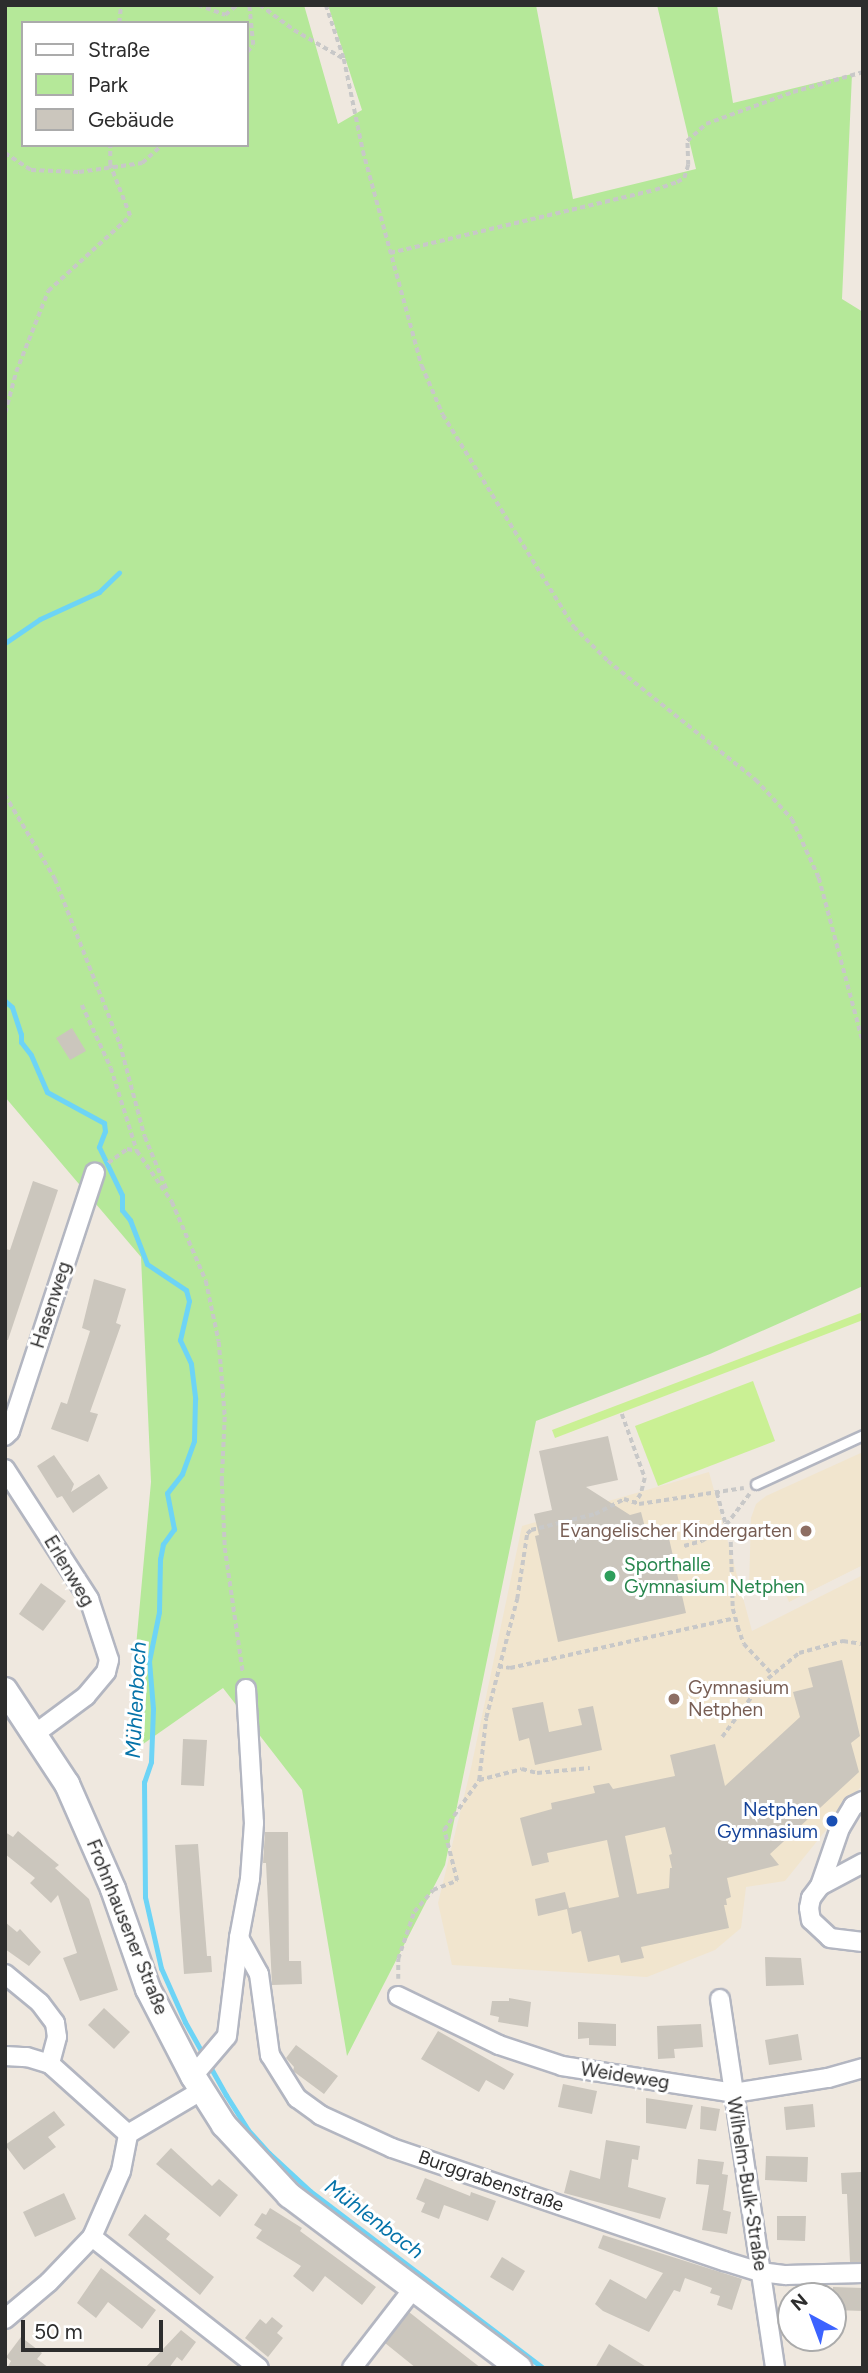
<!DOCTYPE html>
<meta charset="utf-8">
<style>
body{margin:0}
#map{position:relative;width:868px;height:2373px;overflow:hidden;background:#efe8df;font-family:Figtree,sans-serif}
div>[style]{position:absolute}
[style*='--x']{left:calc(var(--x)*1px);top:calc(var(--y)*1px);width:calc(var(--w)*1px);rotate:calc(var(--a)*1deg)}
.education>*{inset:0;background:#f1e5ce}
.green>*{inset:0;background:#b5e899}
.pitch>*{inset:0;background:#caf094}
.stream>*{height:5px;margin:-2.5px;padding:0 2.5px;transform-origin:2.5px;border-radius:2.5px;background:#6dd4f6}
.building>*{inset:0;background:#cbc6bd}
.path>*{height:3.5px;margin-top:-1.75px;transform-origin:0;background:repeating-linear-gradient(90deg,#c8c8c8 0 5px,transparent 0 8.5px)}
.roads{filter:drop-shadow(2px 0 #b3b6c1) drop-shadow(-2px 0 #b3b6c1) drop-shadow(0 2px #b3b6c1) drop-shadow(0 -2px #b3b6c1)}
.service>*{height:9px;margin:-4.5px;padding:0 4.5px;transform-origin:4.5px;border-radius:4.5px;background:#fff}
.minor>*{height:18px;margin:-9px;padding:0 9px;transform-origin:9px;border-radius:9px;background:#fff}
.secondary>*{height:24px;margin:-12px;padding:0 12px;transform-origin:12px;border-radius:12px;background:#fff}
.dots>*{width:19px;height:19px;translate:-50% -50%;box-sizing:border-box;border:4px solid #fff;border-radius:50%}
span{translate:-50% -50%;white-space:nowrap;text-align:center;line-height:1.15;-webkit-text-stroke:6px #fff;paint-order:stroke}
.street-label{font-size:19px;color:#2d2d2d}
.education-label{font-size:19px;color:#785e54}
.right{translate:-100% -50%;text-align:right}
.left{translate:0 -50%;text-align:left}
.leisure-label{font-size:19px;color:#27864d}
.transit-label{font-size:19px;color:#164399}
.water-label{font-size:21px;color:#0573a9;font-style:italic}
.frame{position:absolute;inset:0;border:7px solid #2d2d2d;pointer-events:none}
.legend{position:absolute;left:21px;top:21px;width:228px;height:126px;box-sizing:border-box;background:#fff;border:2px solid #ababab;margin:0;padding:9px 12px;list-style:none;font-size:21px;color:#2d2d2d}
.legend li{display:flex;align-items:center;gap:14px;height:35px}
.legend b{width:35px;border:2px solid #ababab}
.north{position:absolute;left:777px;top:2282px;width:70px;height:70px;box-sizing:border-box;background:#fff;border:2px solid #ababab;border-radius:50%;rotate:319deg;font-size:19px;font-weight:700;line-height:28px;text-align:center;color:#2d2d2d}
.north::after{content:'';display:block;margin:auto;width:24px;height:32px;background:#3c63ff;clip-path:polygon(50% 0,100% 100%,50% 72%,0 100%)}
.scale{position:absolute;left:21px;top:2320px;width:142px;height:32px;box-sizing:border-box;border:4px solid #2d2d2d;border-top:0;padding-left:9px;font-size:21px;line-height:24px;white-space:nowrap;color:#2d2d2d;-webkit-text-stroke:5px #fff;paint-order:stroke}
</style>
<div id="map">
<div class="education">
<i style="clip-path:polygon(863px 1452px,863px 1565px,789px 1602px,779px 1579px,749px 1586px,751px 1518px,756px 1504px,766px 1496px)"></i>
<i style="clip-path:polygon(709px 1472px,752px 1631px,863px 1575px,863px 1784px,785px 1881px,746px 1887px,741px 1928px,715px 1950px,647px 1977px,452px 1965px,438px 1903px,471px 1768px,522px 1526px)"></i>
</div>
<div class="green">
<i style="clip-path:polygon(evenodd,5px 5px,304px 5px,338px 124px,362px 110px,328px 5px,536px 5px,573px 199px,696px 169px,657px 5px,717px 5px,733px 103px,852px 74px,842px 299px,863px 312px,863px 1286px,710px 1354px,536px 1421px,445px 1865px,347px 2056px,302px 1790px,223px 1688px,126px 1756px,151px 1482px,141px 1257px,5px 1097px,5px 5px,23px 23px,247px 23px,247px 145px,23px 145px,23px 23px)"></i>
</div>
<div class="pitch">
<i style="clip-path:polygon(863px 1312px,863px 1320px,555px 1438px,552px 1430px)"></i>
<i style="clip-path:polygon(753px 1381px,775px 1441px,658px 1486px,635px 1426px)"></i>
</div>
<div class="stream">
<i style="--x:5;--y:643;--w:42;--a:-34.4"></i>
<i style="--x:40;--y:619;--w:65;--a:-24.6"></i>
<i style="--x:99;--y:592;--w:28;--a:-44"></i>
<i style="--x:5;--y:1001;--w:9;--a:41"></i>
<i style="--x:12;--y:1007;--w:28;--a:72"></i>
<i style="--x:21;--y:1034;--w:8;--a:90"></i>
<i style="--x:21;--y:1042;--w:16;--a:52"></i>
<i style="--x:31;--y:1055;--w:40;--a:66.6"></i>
<i style="--x:47;--y:1092;--w:65;--a:28.5"></i>
<i style="--x:104;--y:1123;--w:8;--a:83"></i>
<i style="--x:105;--y:1131;--w:17;--a:111"></i>
<i style="--x:99;--y:1147;--w:53;--a:64.4"></i>
<i style="--x:122;--y:1195;--w:15;--a:90"></i>
<i style="--x:122;--y:1210;--w:13;--a:51"></i>
<i style="--x:130;--y:1220;--w:47;--a:68.9"></i>
<i style="--x:147;--y:1264;--w:47;--a:33.7"></i>
<i style="--x:186;--y:1290;--w:11;--a:75"></i>
<i style="--x:189;--y:1301;--w:40;--a:103"></i>
<i style="--x:180;--y:1340;--w:26;--a:65"></i>
<i style="--x:191;--y:1364;--w:35;--a:83"></i>
<i style="--x:195;--y:1399;--w:42;--a:91.4"></i>
<i style="--x:194;--y:1441;--w:35;--a:110"></i>
<i style="--x:182;--y:1474;--w:24;--a:128"></i>
<i style="--x:167;--y:1493;--w:37;--a:79"></i>
<i style="--x:174;--y:1529;--w:19;--a:126"></i>
<i style="--x:163;--y:1544;--w:15;--a:101"></i>
<i style="--x:160;--y:1559;--w:53;--a:91.1"></i>
<i style="--x:159;--y:1612;--w:50;--a:101.5"></i>
<i style="--x:149;--y:1661;--w:48;--a:85.2"></i>
<i style="--x:153;--y:1709;--w:53;--a:92.2"></i>
<i style="--x:151;--y:1762;--w:21;--a:109"></i>
<i style="--x:144;--y:1782;--w:115;--a:89.5"></i>
<i style="--x:145;--y:1897;--w:73;--a:77.3"></i>
<i style="--x:161;--y:1968;--w:59;--a:66"></i>
<i style="--x:185;--y:2022;--w:84;--a:60.7"></i>
<i style="--x:226;--y:2095;--w:41;--a:57.8"></i>
<i style="--x:248;--y:2130;--w:31;--a:48"></i>
<i style="--x:269;--y:2153;--w:56;--a:42.8"></i>
<i style="--x:310;--y:2191;--w:293;--a:37.2"></i>
</div>
<div class="building">
<i style="clip-path:polygon(72px 1028px,86px 1051px,70px 1060px,56px 1038px)"></i>
<i style="clip-path:polygon(33px 1181px,58px 1190px,8px 1340px,5px 1340px,5px 1249px,10px 1250px)"></i>
<i style="clip-path:polygon(94px 1279px,126px 1289px,116px 1323px,121px 1325px,90px 1412px,98px 1414px,88px 1442px,51px 1429px,61px 1402px,67px 1404px,90px 1331px,82px 1328px)"></i>
<i style="clip-path:polygon(608px 1436px,618px 1480px,586px 1487px,630px 1515px,641px 1512px,648px 1539px,668px 1534px,686px 1613px,558px 1642px,535px 1536px,539px 1535px,534px 1514px,552px 1510px,539px 1451px)"></i>
<i style="clip-path:polygon(54px 1455px,74px 1484px,71px 1492px,99px 1474px,108px 1488px,73px 1513px,62px 1496px,57px 1498px,37px 1466px)"></i>
<i style="clip-path:polygon(41px 1583px,66px 1601px,43px 1631px,19px 1614px)"></i>
<i style="clip-path:polygon(evenodd,842px 1660px,860px 1736px,851px 1743px,859px 1772px,770px 1854px,779px 1865px,727px 1878px,731px 1897px,726px 1899px,727px 1905px,724px 1905px,729px 1928px,641px 1947px,644px 1958px,621px 1963px,619px 1955px,588px 1962px,581px 1931px,572px 1934px,567px 1909px,538px 1916px,535px 1899px,565px 1892px,569px 1908px,619px 1897px,607px 1840px,547px 1853px,549px 1862px,532px 1866px,520px 1818px,552px 1809px,551px 1803px,595px 1793px,593px 1786px,609px 1783px,613px 1789px,675px 1776px,670px 1755px,715px 1744px,725px 1786px,800px 1717px,793px 1692px,813px 1687px,808px 1668px,842px 1660px,665px 1827px,672px 1854px,669px 1855px,672px 1868px,670px 1868px,669px 1888px,637px 1894px,625px 1836px,665px 1827px)"></i>
<i style="clip-path:polygon(543px 1702px,549px 1732px,582px 1725px,578px 1709px,593px 1706px,602px 1750px,535px 1765px,529px 1738px,519px 1741px,512px 1708px)"></i>
<i style="clip-path:polygon(183px 1739px,207px 1740px,204px 1786px,181px 1785px)"></i>
<i style="clip-path:polygon(18px 1831px,59px 1865px,55px 1868px,89px 1899px,118px 1990px,80px 2001px,63px 1958px,77px 1953px,58px 1895px,51px 1903px,30px 1883px,35px 1878px,5px 1854px,5px 1832px,13px 1837px)"></i>
<i style="clip-path:polygon(265px 1832px,288px 1832px,289px 1961px,301px 1961px,302px 1984px,272px 1985px,266px 1863px,263px 1863px)"></i>
<i style="clip-path:polygon(198px 1844px,207px 1956px,211px 1956px,212px 1972px,184px 1974px,175px 1845px)"></i>
<i style="clip-path:polygon(5px 1922px,17px 1932px,20px 1929px,41px 1952px,29px 1966px,5px 1949px)"></i>
<i style="clip-path:polygon(765px 1957px,801px 1958px,804px 1985px,766px 1986px)"></i>
<i style="clip-path:polygon(509px 1998px,531px 2002px,528px 2027px,498px 2022px,499px 2017px,490px 2015px,492px 2001px,509px 2001px)"></i>
<i style="clip-path:polygon(104px 2008px,130px 2032px,114px 2049px,88px 2025px)"></i>
<i style="clip-path:polygon(578px 2022px,616px 2024px,616px 2046px,589px 2045px,589px 2038px,578px 2039px)"></i>
<i style="clip-path:polygon(701px 2024px,703px 2047px,674px 2049px,675px 2058px,658px 2059px,657px 2026px)"></i>
<i style="clip-path:polygon(438px 2031px,514px 2074px,504px 2090px,486px 2080px,479px 2092px,421px 2059px)"></i>
<i style="clip-path:polygon(798px 2034px,802px 2060px,769px 2065px,765px 2040px)"></i>
<i style="clip-path:polygon(296px 2045px,338px 2076px,324px 2094px,293px 2071px,294px 2067px,286px 2058px)"></i>
<i style="clip-path:polygon(563px 2084px,597px 2091px,592px 2114px,558px 2107px)"></i>
<i style="clip-path:polygon(646px 2098px,693px 2105px,686px 2129px,646px 2123px)"></i>
<i style="clip-path:polygon(813px 2104px,815px 2127px,786px 2130px,784px 2107px)"></i>
<i style="clip-path:polygon(701px 2106px,720px 2109px,716px 2131px,700px 2129px)"></i>
<i style="clip-path:polygon(54px 2111px,65px 2125px,48px 2137px,56px 2147px,24px 2170px,5px 2145px)"></i>
<i style="clip-path:polygon(606px 2140px,640px 2146px,638px 2160px,632px 2159px,628px 2187px,666px 2198px,660px 2219px,564px 2193px,570px 2170px,600px 2179px)"></i>
<i style="clip-path:polygon(171px 2148px,212px 2186px,219px 2179px,238px 2195px,220px 2217px,156px 2164px)"></i>
<i style="clip-path:polygon(766px 2156px,808px 2157px,807px 2182px,765px 2180px)"></i>
<i style="clip-path:polygon(698px 2159px,724px 2162px,722px 2174px,728px 2175px,723px 2210px,731px 2212px,727px 2234px,702px 2230px,709px 2185px,696px 2184px)"></i>
<i style="clip-path:polygon(861px 2172px,863px 2262px,850px 2262px,847px 2194px,842px 2194px,841px 2173px)"></i>
<i style="clip-path:polygon(425px 2178px,470px 2196px,471px 2192px,496px 2201px,488px 2221px,444px 2205px,439px 2219px,421px 2212px,425px 2203px,416px 2199px)"></i>
<i style="clip-path:polygon(64px 2193px,76px 2219px,35px 2237px,23px 2212px)"></i>
<i style="clip-path:polygon(270px 2208px,302px 2228px,300px 2231px,376px 2287px,362px 2305px,325px 2276px,313px 2292px,293px 2276px,301px 2266px,256px 2238px,262px 2230px,254px 2225px,262px 2213px,266px 2215px)"></i>
<i style="clip-path:polygon(145px 2214px,170px 2234px,166px 2239px,214px 2277px,200px 2295px,128px 2235px)"></i>
<i style="clip-path:polygon(777px 2216px,806px 2216px,805px 2241px,777px 2240px)"></i>
<i style="clip-path:polygon(603px 2235px,742px 2279px,732px 2310px,717px 2305px,720px 2296px,710px 2293px,712px 2288px,685px 2278px,680px 2292px,674px 2290px,649px 2332px,603px 2311px,595px 2304px,610px 2279px,646px 2299px,663px 2273px,598px 2248px)"></i>
<i style="clip-path:polygon(502px 2257px,525px 2271px,513px 2291px,490px 2277px)"></i>
<i style="clip-path:polygon(101px 2268px,156px 2310px,142px 2329px,108px 2302px,96px 2318px,77px 2303px)"></i>
<i style="clip-path:polygon(833px 2287px,863px 2288px,863px 2311px,833px 2310px)"></i>
<i style="clip-path:polygon(409px 2312px,428px 2327px,481px 2368px,416px 2368px,385px 2343px)"></i>
<i style="clip-path:polygon(272px 2317px,283px 2326px,277px 2333px,283px 2338px,268px 2357px,245px 2338px,260px 2319px,266px 2324px)"></i>
<i style="clip-path:polygon(181px 2330px,196px 2342px,182px 2361px,177px 2357px,169px 2368px,145px 2368px)"></i>
<i style="clip-path:polygon(21px 2337px,42px 2353px,37px 2359px,49px 2368px,7px 2368px,11px 2361px,6px 2357px)"></i>
<i style="clip-path:polygon(609px 2344px,648px 2368px,595px 2368px)"></i>
</div>
<div class="path">
<i style="--x:198;--y:5;--w:29;--a:20"></i>
<i style="--x:225;--y:15;--w:16;--a:-40"></i>
<i style="--x:260;--y:5;--w:42;--a:36.3"></i>
<i style="--x:294;--y:30;--w:58;--a:30.1"></i>
<i style="--x:326;--y:5;--w:57;--a:71.6"></i>
<i style="--x:344;--y:59;--w:94;--a:78.3"></i>
<i style="--x:363;--y:151;--w:223;--a:74.7"></i>
<i style="--x:422;--y:366;--w:53;--a:66.8"></i>
<i style="--x:443;--y:415;--w:249;--a:58.3"></i>
<i style="--x:574;--y:627;--w:48;--a:45"></i>
<i style="--x:608;--y:661;--w:190;--a:38.8"></i>
<i style="--x:756;--y:780;--w:53;--a:47.3"></i>
<i style="--x:792;--y:819;--w:65;--a:65.4"></i>
<i style="--x:819;--y:878;--w:170;--a:75"></i>
<i style="--x:119;--y:23;--w:18;--a:-84"></i>
<i style="--x:247;--y:52;--w:9;--a:-49"></i>
<i style="--x:253;--y:45;--w:40;--a:-95.7"></i>
<i style="--x:5;--y:153;--w:31;--a:33"></i>
<i style="--x:31;--y:170;--w:48;--a:2.4"></i>
<i style="--x:79;--y:172;--w:64;--a:-8.1"></i>
<i style="--x:142;--y:163;--w:27;--a:-42"></i>
<i style="--x:390;--y:253;--w:272;--a:-13.4"></i>
<i style="--x:655;--y:190;--w:23;--a:-20"></i>
<i style="--x:677;--y:182;--w:8;--a:-30"></i>
<i style="--x:684;--y:178;--w:14;--a:-73"></i>
<i style="--x:688;--y:165;--w:24;--a:-92"></i>
<i style="--x:687;--y:141;--w:25;--a:-42"></i>
<i style="--x:706;--y:124;--w:93;--a:-20.2"></i>
<i style="--x:793;--y:92;--w:73;--a:-15.9"></i>
<i style="--x:5;--y:413;--w:42;--a:-75"></i>
<i style="--x:16;--y:372;--w:87;--a:-68.4"></i>
<i style="--x:48;--y:291;--w:111;--a:-42.4"></i>
<i style="--x:130;--y:216;--w:55;--a:-111.4"></i>
<i style="--x:110;--y:165;--w:20;--a:-90"></i>
<i style="--x:5;--y:795;--w:98;--a:59.2"></i>
<i style="--x:55;--y:879;--w:177;--a:68.5"></i>
<i style="--x:120;--y:1044;--w:96;--a:75"></i>
<i style="--x:145;--y:1137;--w:57;--a:67.5"></i>
<i style="--x:82;--y:1005;--w:69;--a:65.3"></i>
<i style="--x:111;--y:1068;--w:87;--a:72.6"></i>
<i style="--x:108;--y:1163;--w:24;--a:-36"></i>
<i style="--x:127;--y:1149;--w:10;--a:11"></i>
<i style="--x:137;--y:1151;--w:62;--a:55.5"></i>
<i style="--x:172;--y:1202;--w:86;--a:66.7"></i>
<i style="--x:206;--y:1281;--w:62;--a:78"></i>
<i style="--x:219;--y:1342;--w:75;--a:85.4"></i>
<i style="--x:225;--y:1417;--w:64;--a:92.7"></i>
<i style="--x:222;--y:1481;--w:67;--a:87.4"></i>
<i style="--x:225;--y:1548;--w:126;--a:81.8"></i>
<i style="--x:622;--y:1414;--w:68;--a:70.2"></i>
<i style="--x:645;--y:1478;--w:16;--a:104"></i>
<i style="--x:641;--y:1494;--w:9;--a:122"></i>
<i style="--x:717;--y:1493;--w:51;--a:74.1"></i>
<i style="--x:731;--y:1542;--w:67;--a:88.3"></i>
<i style="--x:733;--y:1609;--w:19;--a:74"></i>
<i style="--x:738;--y:1627;--w:18;--a:71"></i>
<i style="--x:744;--y:1644;--w:41;--a:47"></i>
<i style="--x:684;--y:1546;--w:19;--a:-16"></i>
<i style="--x:702;--y:1541;--w:29;--a:-34"></i>
<i style="--x:726;--y:1525;--w:39;--a:-53"></i>
<i style="--x:498;--y:1666;--w:12;--a:9"></i>
<i style="--x:510;--y:1668;--w:230;--a:-12.5"></i>
<i style="--x:722;--y:1737;--w:66;--a:-53.7"></i>
<i style="--x:761;--y:1684;--w:49;--a:-39.2"></i>
<i style="--x:799;--y:1653;--w:46;--a:-15.3"></i>
<i style="--x:843;--y:1641;--w:20;--a:9"></i>
<i style="--x:479;--y:1780;--w:44;--a:-14.3"></i>
<i style="--x:522;--y:1769;--w:16;--a:15"></i>
<i style="--x:537;--y:1773;--w:53;--a:-5.4"></i>
<i style="--x:398;--y:1979;--w:20;--a:-90"></i>
<i style="--x:398;--y:1959;--w:50;--a:-71.2"></i>
<i style="--x:414;--y:1912;--w:29;--a:-49"></i>
<i style="--x:433;--y:1890;--w:26;--a:-21"></i>
<i style="--x:457;--y:1881;--w:53;--a:-104.3"></i>
<i style="--x:444;--y:1830;--w:61;--a:-55"></i>
<i style="--x:479;--y:1780;--w:62;--a:-83.6"></i>
<i style="--x:486;--y:1718;--w:123;--a:-75.4"></i>
<i style="--x:517;--y:1599;--w:66;--a:-81.3"></i>
<i style="--x:527;--y:1534;--w:6;--a:-45"></i>
<i style="--x:531;--y:1530;--w:66;--a:-14"></i>
<i style="--x:595;--y:1514;--w:33;--a:-27"></i>
<i style="--x:624;--y:1499;--w:16;--a:18"></i>
<i style="--x:639;--y:1504;--w:106;--a:-8.7"></i>
</div>
<div class="roads">
<div class="service">
<i style="--x:756;--y:1484;--w:118;--a:-24.6"></i>
</div>
<div class="minor">
<i style="--x:5;--y:1436;--w:7;--a:-45"></i>
<i style="--x:10;--y:1431;--w:272;--a:-71.8"></i>
<i style="--x:5;--y:1469;--w:155;--a:57.1"></i>
<i style="--x:89;--y:1599;--w:64;--a:71.8"></i>
<i style="--x:109;--y:1660;--w:12;--a:104"></i>
<i style="--x:106;--y:1672;--w:31;--a:130"></i>
<i style="--x:86;--y:1696;--w:62;--a:143.5"></i>
<i style="--x:246;--y:1689;--w:134;--a:86.6"></i>
<i style="--x:254;--y:1823;--w:56;--a:94.1"></i>
<i style="--x:250;--y:1879;--w:60;--a:100.6"></i>
<i style="--x:239;--y:1938;--w:41;--a:60.9"></i>
<i style="--x:259;--y:1974;--w:82;--a:82.3"></i>
<i style="--x:270;--y:2055;--w:51;--a:57.9"></i>
<i style="--x:297;--y:2098;--w:29;--a:36"></i>
<i style="--x:320;--y:2115;--w:79;--a:24.6"></i>
<i style="--x:392;--y:2148;--w:351;--a:18.8"></i>
<i style="--x:724;--y:2261;--w:38;--a:17"></i>
<i style="--x:760;--y:2272;--w:26;--a:7"></i>
<i style="--x:786;--y:2275;--w:77;--a:-1.5"></i>
<i style="--x:863;--y:1863;--w:49;--a:151.9"></i>
<i style="--x:820;--y:1886;--w:15;--a:127"></i>
<i style="--x:811;--y:1898;--w:10;--a:101"></i>
<i style="--x:809;--y:1908;--w:12;--a:81"></i>
<i style="--x:811;--y:1920;--w:26;--a:43"></i>
<i style="--x:830;--y:1938;--w:33;--a:7"></i>
<i style="--x:820;--y:1886;--w:61;--a:-71"></i>
<i style="--x:840;--y:1828;--w:26;--a:-59"></i>
<i style="--x:853;--y:1806;--w:11;--a:-27"></i>
<i style="--x:5;--y:1974;--w:45;--a:39.6"></i>
<i style="--x:40;--y:2003;--w:25;--a:53"></i>
<i style="--x:55;--y:2023;--w:14;--a:82"></i>
<i style="--x:57;--y:2037;--w:28;--a:105"></i>
<i style="--x:398;--y:1996;--w:112;--a:25.9"></i>
<i style="--x:499;--y:2045;--w:66;--a:18.4"></i>
<i style="--x:562;--y:2066;--w:174;--a:8.9"></i>
<i style="--x:734;--y:2093;--w:95;--a:-9.1"></i>
<i style="--x:828;--y:2078;--w:36;--a:-16"></i>
<i style="--x:720;--y:1999;--w:373;--a:81.5"></i>
<i style="--x:5;--y:2056;--w:22;--a:3"></i>
<i style="--x:27;--y:2057;--w:24;--a:17"></i>
<i style="--x:50;--y:2064;--w:105;--a:41.9"></i>
<i style="--x:193;--y:2076;--w:52;--a:-49.6"></i>
<i style="--x:227;--y:2036;--w:99;--a:-83"></i>
<i style="--x:92;--y:2237;--w:212;--a:38.1"></i>
<i style="--x:5;--y:2319;--w:57;--a:-40.1"></i>
<i style="--x:49;--y:2282;--w:62;--a:-46.3"></i>
<i style="--x:92;--y:2237;--w:72;--a:-66.3"></i>
<i style="--x:121;--y:2171;--w:38;--a:-79"></i>
<i style="--x:128;--y:2134;--w:85;--a:-30.5"></i>
<i style="--x:352;--y:2368;--w:100;--a:-52.3"></i>
</div>
<div class="secondary">
<i style="--x:5;--y:1690;--w:113;--a:56.6"></i>
<i style="--x:67;--y:1784;--w:115;--a:66.3"></i>
<i style="--x:113;--y:1889;--w:106;--a:70.7"></i>
<i style="--x:148;--y:1989;--w:98;--a:62.7"></i>
<i style="--x:193;--y:2076;--w:58;--a:57.7"></i>
<i style="--x:224;--y:2125;--w:96;--a:47.1"></i>
<i style="--x:289;--y:2195;--w:288;--a:36.9"></i>
</div>
</div>
<div class="dots">
<i style="left:806px;top:1531px;background:#8d6e63"></i>
<i style="left:610px;top:1576px;background:#2e9e5b"></i>
<i style="left:674px;top:1699px;background:#8d6e63"></i>
<i style="left:832px;top:1821px;background:#1a4fb4"></i>
</div>
<div class="street-label">
<span style="left:51px;top:1305px;rotate:-72deg">Hasenweg</span>
<span style="left:69px;top:1571px;rotate:59deg">Erlenweg</span>
<span style="left:127px;top:1927px;rotate:68deg">Frohnhausener Straße</span>
<span style="left:625px;top:2076px;rotate:9deg">Weideweg</span>
<span style="left:491px;top:2181px;rotate:19deg">Burggrabenstraße</span>
<span style="left:747px;top:2184px;rotate:81deg">Wilhelm-Bulk-Straße</span>
</div>
<div class="education-label">
<span class="right" style="left:792px;top:1531px">Evangelischer Kindergarten</span>
<span class="left" style="left:688px;top:1699px">Gymnasium<br>Netphen</span>
</div>
<div class="leisure-label">
<span class="left" style="left:624px;top:1576px">Sporthalle<br>Gymnasium Netphen</span>
</div>
<div class="transit-label">
<span class="right" style="left:818px;top:1821px">Netphen<br>Gymnasium</span>
</div>
<div class="water-label">
<span style="left:136px;top:1700px;rotate:-87deg">Mühlenbach</span>
<span style="left:374px;top:2219px;rotate:37deg">Mühlenbach</span>
</div>
<div class="frame"></div>
<ul class="legend">
<li><b style="height:9px;background:#fff"></b>Straße</li>
<li><b style="height:19px;background:#b5e899"></b>Park</li>
<li><b style="height:19px;background:#cbc6bd"></b>Gebäude</li>
</ul>
<div class="north">N</div>
<div class="scale">50 m</div>
</div>
